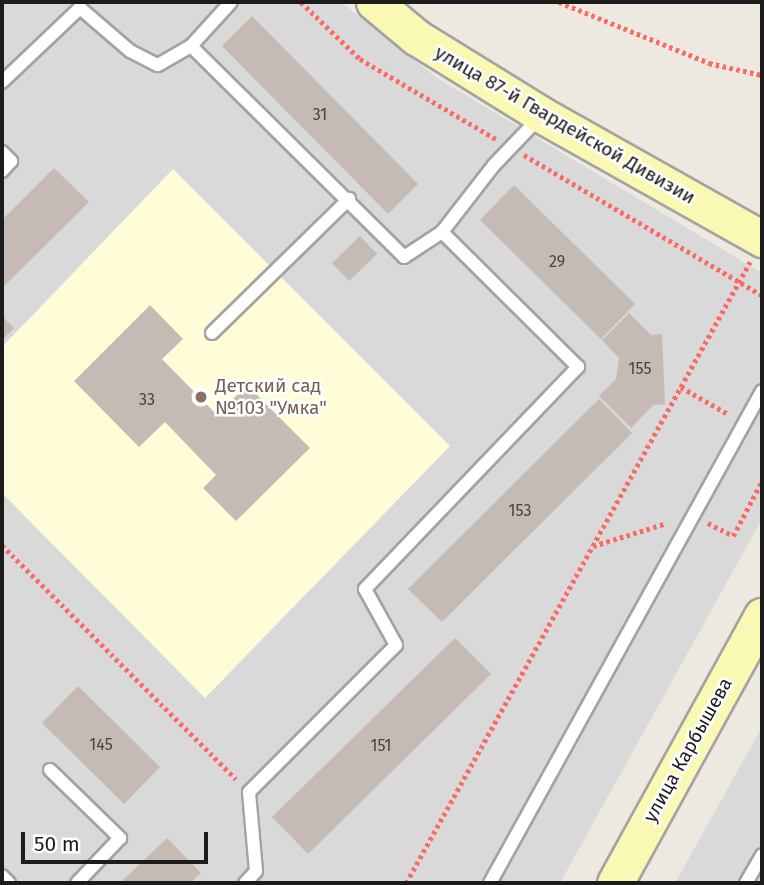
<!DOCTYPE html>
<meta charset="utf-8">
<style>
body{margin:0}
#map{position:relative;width:764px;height:885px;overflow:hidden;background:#ede9e1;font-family:"Fira Sans",sans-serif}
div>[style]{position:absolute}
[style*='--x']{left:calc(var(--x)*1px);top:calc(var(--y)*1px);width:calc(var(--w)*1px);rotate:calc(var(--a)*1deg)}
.residential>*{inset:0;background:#dad9d9}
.education>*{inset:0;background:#fffdd8}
.building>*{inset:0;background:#c5bab4}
.path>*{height:4.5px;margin-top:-2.25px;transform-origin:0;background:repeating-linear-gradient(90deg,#fb6b64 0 3.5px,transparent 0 7px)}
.roads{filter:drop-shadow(2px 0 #a3a3a3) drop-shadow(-2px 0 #a3a3a3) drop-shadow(0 2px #a3a3a3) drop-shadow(0 -2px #a3a3a3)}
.lane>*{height:12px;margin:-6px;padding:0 6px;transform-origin:6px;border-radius:6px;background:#fff}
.secondary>*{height:35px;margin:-17.5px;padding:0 17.5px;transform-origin:17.5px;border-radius:17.5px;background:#faf9b3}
.dots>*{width:19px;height:19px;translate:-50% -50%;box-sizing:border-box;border:4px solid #fff;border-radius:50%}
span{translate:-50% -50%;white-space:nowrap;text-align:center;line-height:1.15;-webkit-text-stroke:5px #fff;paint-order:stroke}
.number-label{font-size:16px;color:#464442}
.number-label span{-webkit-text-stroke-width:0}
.street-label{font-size:19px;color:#1c1c1c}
.education-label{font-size:19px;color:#785e54}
.left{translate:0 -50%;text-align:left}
.frame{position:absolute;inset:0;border:4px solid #1c1c1c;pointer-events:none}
.scale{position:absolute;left:21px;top:832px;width:187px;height:32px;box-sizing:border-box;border:4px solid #1c1c1c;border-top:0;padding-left:9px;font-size:21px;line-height:24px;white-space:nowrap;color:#1c1c1c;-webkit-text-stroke:5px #fff;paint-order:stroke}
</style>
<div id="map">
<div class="residential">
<i style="clip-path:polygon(2px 2px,341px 2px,437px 78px,762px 273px,762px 519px,560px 883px,2px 883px)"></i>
<i style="clip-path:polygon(762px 727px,762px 883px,675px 883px)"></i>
</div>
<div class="education">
<i style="clip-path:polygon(173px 169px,450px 446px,205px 698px,2px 493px,2px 347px)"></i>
</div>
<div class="building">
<i style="clip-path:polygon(252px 16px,418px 184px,388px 214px,222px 46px)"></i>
<i style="clip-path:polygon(54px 168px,89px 202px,2px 288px,2px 220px)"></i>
<i style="clip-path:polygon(514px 185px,635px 304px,601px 339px,480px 220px)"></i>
<i style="clip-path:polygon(360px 236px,377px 254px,349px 281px,332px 263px)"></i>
<i style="clip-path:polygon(150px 305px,183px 339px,162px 359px,217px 415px,247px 385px,310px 448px,236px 521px,203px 488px,216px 475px,165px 422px,139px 447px,74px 381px)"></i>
<i style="clip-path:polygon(629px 313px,651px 335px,662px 334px,665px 404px,653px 405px,631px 428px,599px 396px,616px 379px,619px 358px,602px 340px)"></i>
<i style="clip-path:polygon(2px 316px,14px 328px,2px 340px)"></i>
<i style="clip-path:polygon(599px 399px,632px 433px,442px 622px,408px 589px)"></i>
<i style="clip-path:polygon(455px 638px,491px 674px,308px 854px,272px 817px)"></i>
<i style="clip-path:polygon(78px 686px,160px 767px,124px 804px,42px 723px)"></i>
<i style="clip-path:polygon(167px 838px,201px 873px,190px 883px,120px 883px)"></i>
</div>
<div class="path">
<i style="--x:301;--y:2;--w:82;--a:44"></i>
<i style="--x:360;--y:59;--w:158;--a:30.5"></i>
<i style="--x:559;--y:2;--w:162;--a:22.1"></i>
<i style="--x:709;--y:63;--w:54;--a:12.8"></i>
<i style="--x:524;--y:155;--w:276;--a:30.5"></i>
<i style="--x:681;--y:387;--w:54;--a:29.9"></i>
<i style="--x:708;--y:523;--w:28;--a:27"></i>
<i style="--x:733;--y:536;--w:62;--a:-62.2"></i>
<i style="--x:2;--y:545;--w:331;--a:45"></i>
<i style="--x:593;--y:546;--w:77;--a:-17.3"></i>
<i style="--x:406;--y:883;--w:710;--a:-61.02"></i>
</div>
<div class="roads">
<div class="lane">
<i style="--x:191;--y:46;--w:300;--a:44.7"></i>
<i style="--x:404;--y:257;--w:45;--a:-33.3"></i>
<i style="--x:2;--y:82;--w:108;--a:-43.5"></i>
<i style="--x:80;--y:8;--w:66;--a:40.7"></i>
<i style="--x:130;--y:51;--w:31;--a:27"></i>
<i style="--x:158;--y:65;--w:38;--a:-30"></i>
<i style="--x:191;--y:46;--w:59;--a:-47.7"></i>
<i style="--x:2;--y:152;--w:13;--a:45"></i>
<i style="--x:11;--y:161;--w:13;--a:132"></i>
<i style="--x:212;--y:333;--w:192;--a:-44.4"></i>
<i style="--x:50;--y:770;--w:98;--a:44.2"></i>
<i style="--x:120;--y:838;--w:62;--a:133.7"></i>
<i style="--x:2;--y:876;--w:10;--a:45"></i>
<i style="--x:245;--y:883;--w:16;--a:-47"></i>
<i style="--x:256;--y:871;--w:79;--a:-95.1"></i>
<i style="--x:249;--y:792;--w:208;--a:-45"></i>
<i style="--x:396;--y:645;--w:64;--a:-119"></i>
<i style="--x:365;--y:589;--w:308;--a:-46.2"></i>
<i style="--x:578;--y:367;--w:192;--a:-135.2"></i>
<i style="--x:442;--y:232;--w:85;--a:-52.2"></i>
<i style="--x:494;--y:165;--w:68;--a:-46.2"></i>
<i style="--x:490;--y:883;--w:562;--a:-61.06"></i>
<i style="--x:746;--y:883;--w:32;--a:-60"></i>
</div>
<div class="secondary">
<i style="--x:374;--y:2;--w:55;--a:39.8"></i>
<i style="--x:416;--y:37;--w:148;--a:31.8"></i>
<i style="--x:542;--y:115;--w:253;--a:29.4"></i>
<i style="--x:615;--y:883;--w:305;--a:-61.2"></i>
</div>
</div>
<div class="dots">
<i style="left:201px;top:397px;background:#8d6e63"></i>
</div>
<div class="number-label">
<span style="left:320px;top:115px">31</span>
<span style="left:557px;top:262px">29</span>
<span style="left:640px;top:369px">155</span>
<span style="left:147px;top:400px">33</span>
<span style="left:520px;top:511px">153</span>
<span style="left:101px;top:745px">145</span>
<span style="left:381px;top:746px">151</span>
</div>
<div class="street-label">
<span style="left:565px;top:125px;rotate:30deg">улица 87-й Гвардейской Дивизии</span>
<span style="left:688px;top:750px;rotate:-61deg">улица Карбышева</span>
</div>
<div class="education-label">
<span class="left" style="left:215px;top:397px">Детский сад<br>№103 "Умка"</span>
</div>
<div class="frame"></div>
<div class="scale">50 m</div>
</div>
